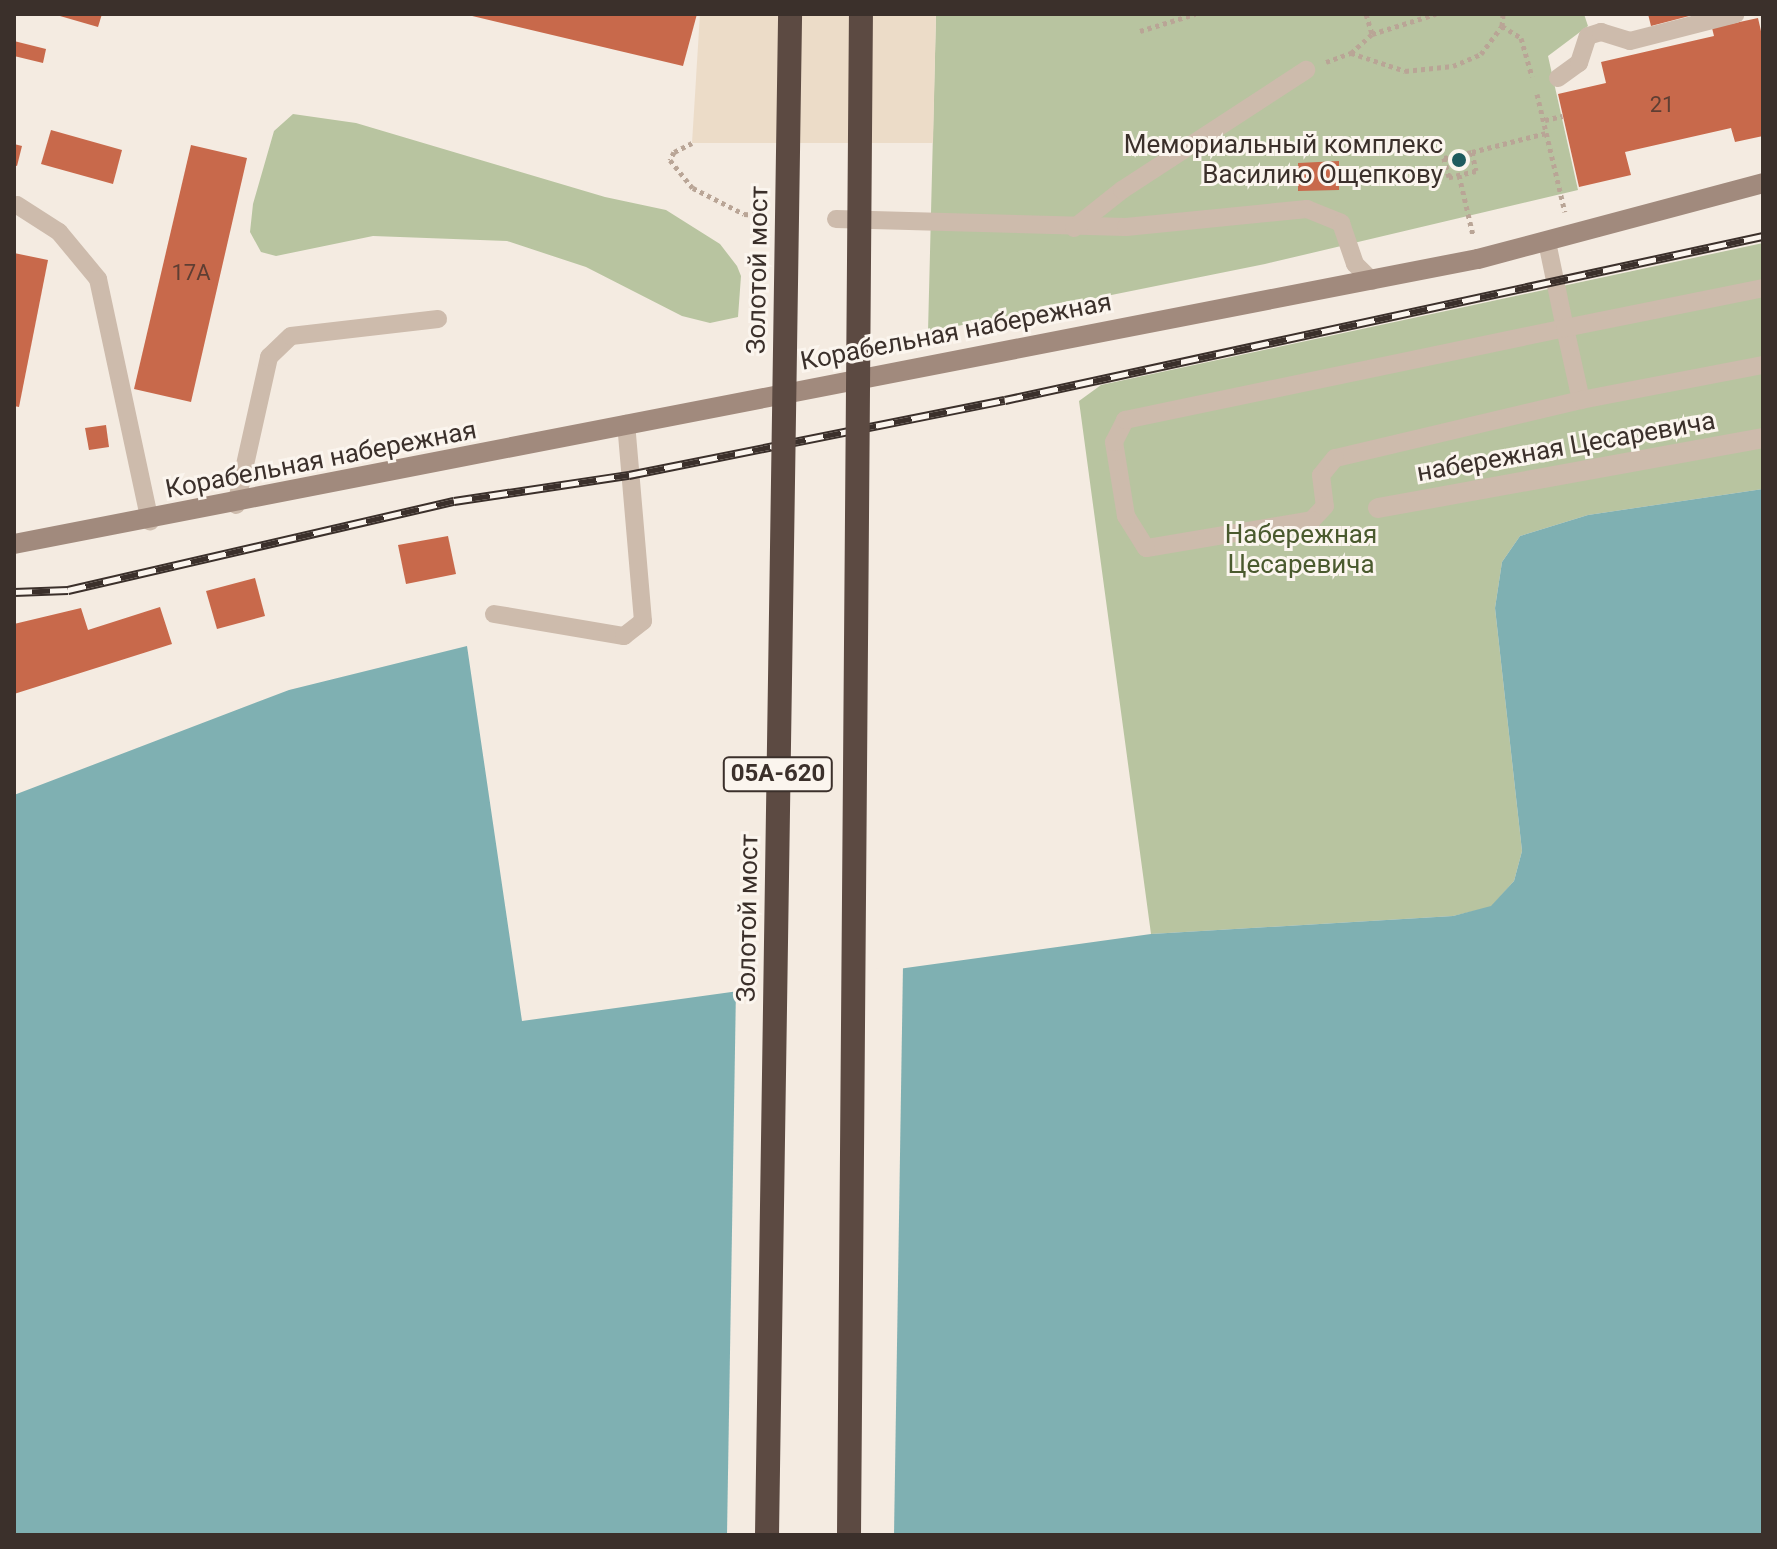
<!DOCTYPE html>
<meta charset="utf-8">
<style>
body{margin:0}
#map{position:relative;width:1777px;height:1549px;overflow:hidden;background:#f4ebe1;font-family:Roboto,sans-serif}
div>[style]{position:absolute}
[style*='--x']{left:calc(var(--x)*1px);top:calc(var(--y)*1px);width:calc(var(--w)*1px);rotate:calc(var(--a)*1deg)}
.green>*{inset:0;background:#b8c4a0}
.plaza>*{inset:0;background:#ecdcc8}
.water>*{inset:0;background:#7fb0b2}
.pier>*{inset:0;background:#f4ebe1}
.building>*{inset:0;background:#c8694b}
.path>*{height:5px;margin-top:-2.5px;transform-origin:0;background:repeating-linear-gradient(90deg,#b9a596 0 4px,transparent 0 8px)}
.lane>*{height:18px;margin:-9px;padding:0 9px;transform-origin:9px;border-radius:9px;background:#cdbbac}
.street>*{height:20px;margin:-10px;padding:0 10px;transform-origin:10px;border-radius:10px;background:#cdbbac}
.secondary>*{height:20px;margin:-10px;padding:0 10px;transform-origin:10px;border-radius:10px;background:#a18a7d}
.rail>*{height:9px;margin-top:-4.5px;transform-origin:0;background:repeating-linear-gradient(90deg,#fbf5ee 0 18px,#3b302b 0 36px);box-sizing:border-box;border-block:2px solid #3b302b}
.highway-bridge>*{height:24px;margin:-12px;padding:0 12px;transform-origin:12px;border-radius:12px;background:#5c4a42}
.dots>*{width:22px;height:22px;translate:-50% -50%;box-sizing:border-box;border:4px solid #fbf5ee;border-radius:50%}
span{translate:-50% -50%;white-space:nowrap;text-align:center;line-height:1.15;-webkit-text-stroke:6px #fbf5ee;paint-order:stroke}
.number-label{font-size:22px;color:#5e3e33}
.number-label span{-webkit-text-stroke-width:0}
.shield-label span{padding:2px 6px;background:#fbf5ee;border:2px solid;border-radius:6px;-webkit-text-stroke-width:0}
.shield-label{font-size:24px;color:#3b302b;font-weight:700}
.poi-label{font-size:26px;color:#3b302b}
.right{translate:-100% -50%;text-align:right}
.street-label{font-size:26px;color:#3b302b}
.park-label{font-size:26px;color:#4a5a2e}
.frame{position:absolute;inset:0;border:16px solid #3b302b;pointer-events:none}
</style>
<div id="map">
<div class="green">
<i style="clip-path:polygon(936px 14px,1584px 14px,1588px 26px,1548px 56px,1578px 190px,1265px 264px,928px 332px)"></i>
<i style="clip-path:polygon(293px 114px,356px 123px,605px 197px,666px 210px,720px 244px,737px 266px,741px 276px,738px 317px,710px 323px,682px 316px,586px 267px,507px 241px,373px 236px,276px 256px,261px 252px,250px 232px,253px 204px,274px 131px)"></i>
<i style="clip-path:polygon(1763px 243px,1763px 489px,1588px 515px,1520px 536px,1502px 562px,1495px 608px,1522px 851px,1514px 881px,1491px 907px,1453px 916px,1151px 934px,1079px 401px,1101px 385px)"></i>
</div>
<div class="plaza">
<i style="clip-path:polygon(700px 14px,936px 14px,933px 143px,692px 143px)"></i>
</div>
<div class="water">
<i style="clip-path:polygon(1763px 489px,1763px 1535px,14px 1535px,14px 795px,289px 690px,467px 646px,522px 1021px,1151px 934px,1453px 916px,1491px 906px,1514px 881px,1522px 851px,1495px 608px,1502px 562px,1520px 536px,1588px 515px)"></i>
</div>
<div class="pier">
<i style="clip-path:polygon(903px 965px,894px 1535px,727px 1535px,736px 988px)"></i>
</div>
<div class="building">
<i style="clip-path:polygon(53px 14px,102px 14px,98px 27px)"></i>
<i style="clip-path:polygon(697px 14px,683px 66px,468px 15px,468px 14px)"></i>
<i style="clip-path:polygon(1648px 14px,1693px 14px,1693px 15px,1651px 26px)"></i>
<i style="clip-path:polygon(1758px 18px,1763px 40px,1763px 136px,1735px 142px,1731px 128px,1625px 152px,1631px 175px,1579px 187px,1558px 94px,1606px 83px,1601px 62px,1714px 36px,1712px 28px)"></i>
<i style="clip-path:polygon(14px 41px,46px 49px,43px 63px,14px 56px)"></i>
<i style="clip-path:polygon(51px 130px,122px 150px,113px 184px,41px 164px)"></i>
<i style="clip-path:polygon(14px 144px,22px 146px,17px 166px,14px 165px)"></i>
<i style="clip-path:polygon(191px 145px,247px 158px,191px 402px,134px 389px)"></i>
<i style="clip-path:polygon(1339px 161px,1339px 190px,1298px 191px,1298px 163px)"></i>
<i style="clip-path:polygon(14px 253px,48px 260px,19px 407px,14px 406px)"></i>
<i style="clip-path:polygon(106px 425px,109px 447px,89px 450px,85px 428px)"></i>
<i style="clip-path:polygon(448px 536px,456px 574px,406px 584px,398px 545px)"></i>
<i style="clip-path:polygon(255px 578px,265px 616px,217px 629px,206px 591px)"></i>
<i style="clip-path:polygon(160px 607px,172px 644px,14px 694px,14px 624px,81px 608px,88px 630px)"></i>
</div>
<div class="path">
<i style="--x:1366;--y:14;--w:21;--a:73"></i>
<i style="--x:1372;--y:34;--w:67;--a:-17.4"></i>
<i style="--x:1502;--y:26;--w:22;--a:32"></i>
<i style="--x:1521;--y:38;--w:40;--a:74"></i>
<i style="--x:1140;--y:31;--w:58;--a:-17.2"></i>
<i style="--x:1351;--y:53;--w:57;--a:18.4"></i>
<i style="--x:1405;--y:71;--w:48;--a:-5.9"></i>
<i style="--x:1453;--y:66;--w:30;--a:-23"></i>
<i style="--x:1481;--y:54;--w:35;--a:-53"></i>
<i style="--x:1502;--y:26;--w:12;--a:-85"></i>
<i style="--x:1326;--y:62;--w:27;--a:-20"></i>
<i style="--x:1351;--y:53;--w:28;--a:-42"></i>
<i style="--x:1537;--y:94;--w:121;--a:76.7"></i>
<i style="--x:1545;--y:120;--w:18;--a:-13"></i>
<i style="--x:692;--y:143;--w:20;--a:153"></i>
<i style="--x:674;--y:152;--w:9;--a:117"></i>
<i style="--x:670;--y:160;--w:36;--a:51"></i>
<i style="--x:693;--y:188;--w:57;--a:27"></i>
<i style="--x:744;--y:214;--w:15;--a:4"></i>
<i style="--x:1472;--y:152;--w:19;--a:78"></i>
<i style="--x:1476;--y:171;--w:28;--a:167"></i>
<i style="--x:1449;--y:177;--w:20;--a:-105"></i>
<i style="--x:1444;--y:158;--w:29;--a:-12"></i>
<i style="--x:1472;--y:152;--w:76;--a:-14.4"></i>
<i style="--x:1459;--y:175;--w:62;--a:76.9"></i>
</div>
<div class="lane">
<i style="--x:1558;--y:78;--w:26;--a:-36"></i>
<i style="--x:1579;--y:63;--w:28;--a:-72"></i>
<i style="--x:1588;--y:36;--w:14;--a:-17"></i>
<i style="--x:1601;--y:32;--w:30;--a:17"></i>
<i style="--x:1630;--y:41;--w:109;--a:-14.3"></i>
<i style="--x:17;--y:205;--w:50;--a:32.7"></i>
<i style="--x:59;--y:232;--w:61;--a:50.3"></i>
<i style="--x:98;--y:279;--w:248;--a:77.9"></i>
<i style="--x:836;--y:219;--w:290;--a:1.6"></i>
<i style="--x:1126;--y:227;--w:182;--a:-5.7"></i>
<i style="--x:1307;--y:209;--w:37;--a:22"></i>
<i style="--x:1341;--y:223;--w:43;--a:71.1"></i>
<i style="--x:1355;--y:264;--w:24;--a:45"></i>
<i style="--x:1074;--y:228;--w:61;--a:-38.4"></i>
<i style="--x:1122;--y:190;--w:220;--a:-33.1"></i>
<i style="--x:1547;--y:242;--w:88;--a:78.2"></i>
<i style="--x:1565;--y:328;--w:74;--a:77.5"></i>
<i style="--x:1581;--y:400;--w:253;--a:166.7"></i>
<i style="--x:1335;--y:458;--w:22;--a:129"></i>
<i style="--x:1321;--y:475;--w:31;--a:83"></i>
<i style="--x:1325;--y:506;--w:19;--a:133"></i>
<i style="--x:1312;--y:520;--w:168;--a:170.4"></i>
<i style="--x:1146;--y:548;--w:38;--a:-122"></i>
<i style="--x:1126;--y:516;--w:75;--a:-99.2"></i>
<i style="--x:1114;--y:442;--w:25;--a:-63"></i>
<i style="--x:1125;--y:420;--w:450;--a:-11.8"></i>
<i style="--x:1565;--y:328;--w:202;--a:-11.4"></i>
<i style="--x:1581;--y:400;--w:185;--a:-10.9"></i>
<i style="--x:236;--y:505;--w:152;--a:-77.4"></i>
<i style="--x:269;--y:357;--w:30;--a:-44"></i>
<i style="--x:291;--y:336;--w:148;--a:-6.6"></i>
<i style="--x:494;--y:614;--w:132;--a:9.6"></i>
<i style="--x:624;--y:636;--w:24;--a:-38"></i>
<i style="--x:643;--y:621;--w:198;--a:-94.9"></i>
</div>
<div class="street">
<i style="--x:1378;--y:508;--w:391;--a:-10.3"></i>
</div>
<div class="secondary">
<i style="--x:14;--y:544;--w:1491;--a:-11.02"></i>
<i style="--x:1478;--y:259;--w:295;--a:-14.9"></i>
</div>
<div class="rail">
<i style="--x:14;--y:592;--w:54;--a:-2.1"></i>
<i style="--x:68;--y:590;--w:396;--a:-13"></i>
<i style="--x:454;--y:501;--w:177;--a:-8.5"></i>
<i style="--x:629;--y:475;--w:383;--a:-11.3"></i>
<i style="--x:1005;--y:400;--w:776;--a:-12.21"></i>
</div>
<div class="highway-bridge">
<i style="--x:767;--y:1535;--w:1521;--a:-89.13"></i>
<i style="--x:849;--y:1535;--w:1521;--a:-89.55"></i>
</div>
<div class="dots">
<i style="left:1459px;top:160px;background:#1f5a5e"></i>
</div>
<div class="number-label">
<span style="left:1662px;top:105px">21</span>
<span style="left:191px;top:273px">17А</span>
</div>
<div class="shield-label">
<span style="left:778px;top:774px">05А-620</span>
</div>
<div class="poi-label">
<span class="right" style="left:1443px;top:160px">Мемориальный комплекс<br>Василию Ощепкову</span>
</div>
<div class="street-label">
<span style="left:758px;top:270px;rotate:-89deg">Золотой мост</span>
<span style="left:956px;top:332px;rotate:-11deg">Корабельная набережная</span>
<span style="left:1566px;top:447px;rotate:-10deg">набережная Цесаревича</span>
<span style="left:321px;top:460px;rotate:-11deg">Корабельная набережная</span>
<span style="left:748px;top:918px;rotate:-89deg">Золотой мост</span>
</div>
<div class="park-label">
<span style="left:1301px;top:550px">Набережная<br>Цесаревича</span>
</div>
<div class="frame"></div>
</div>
